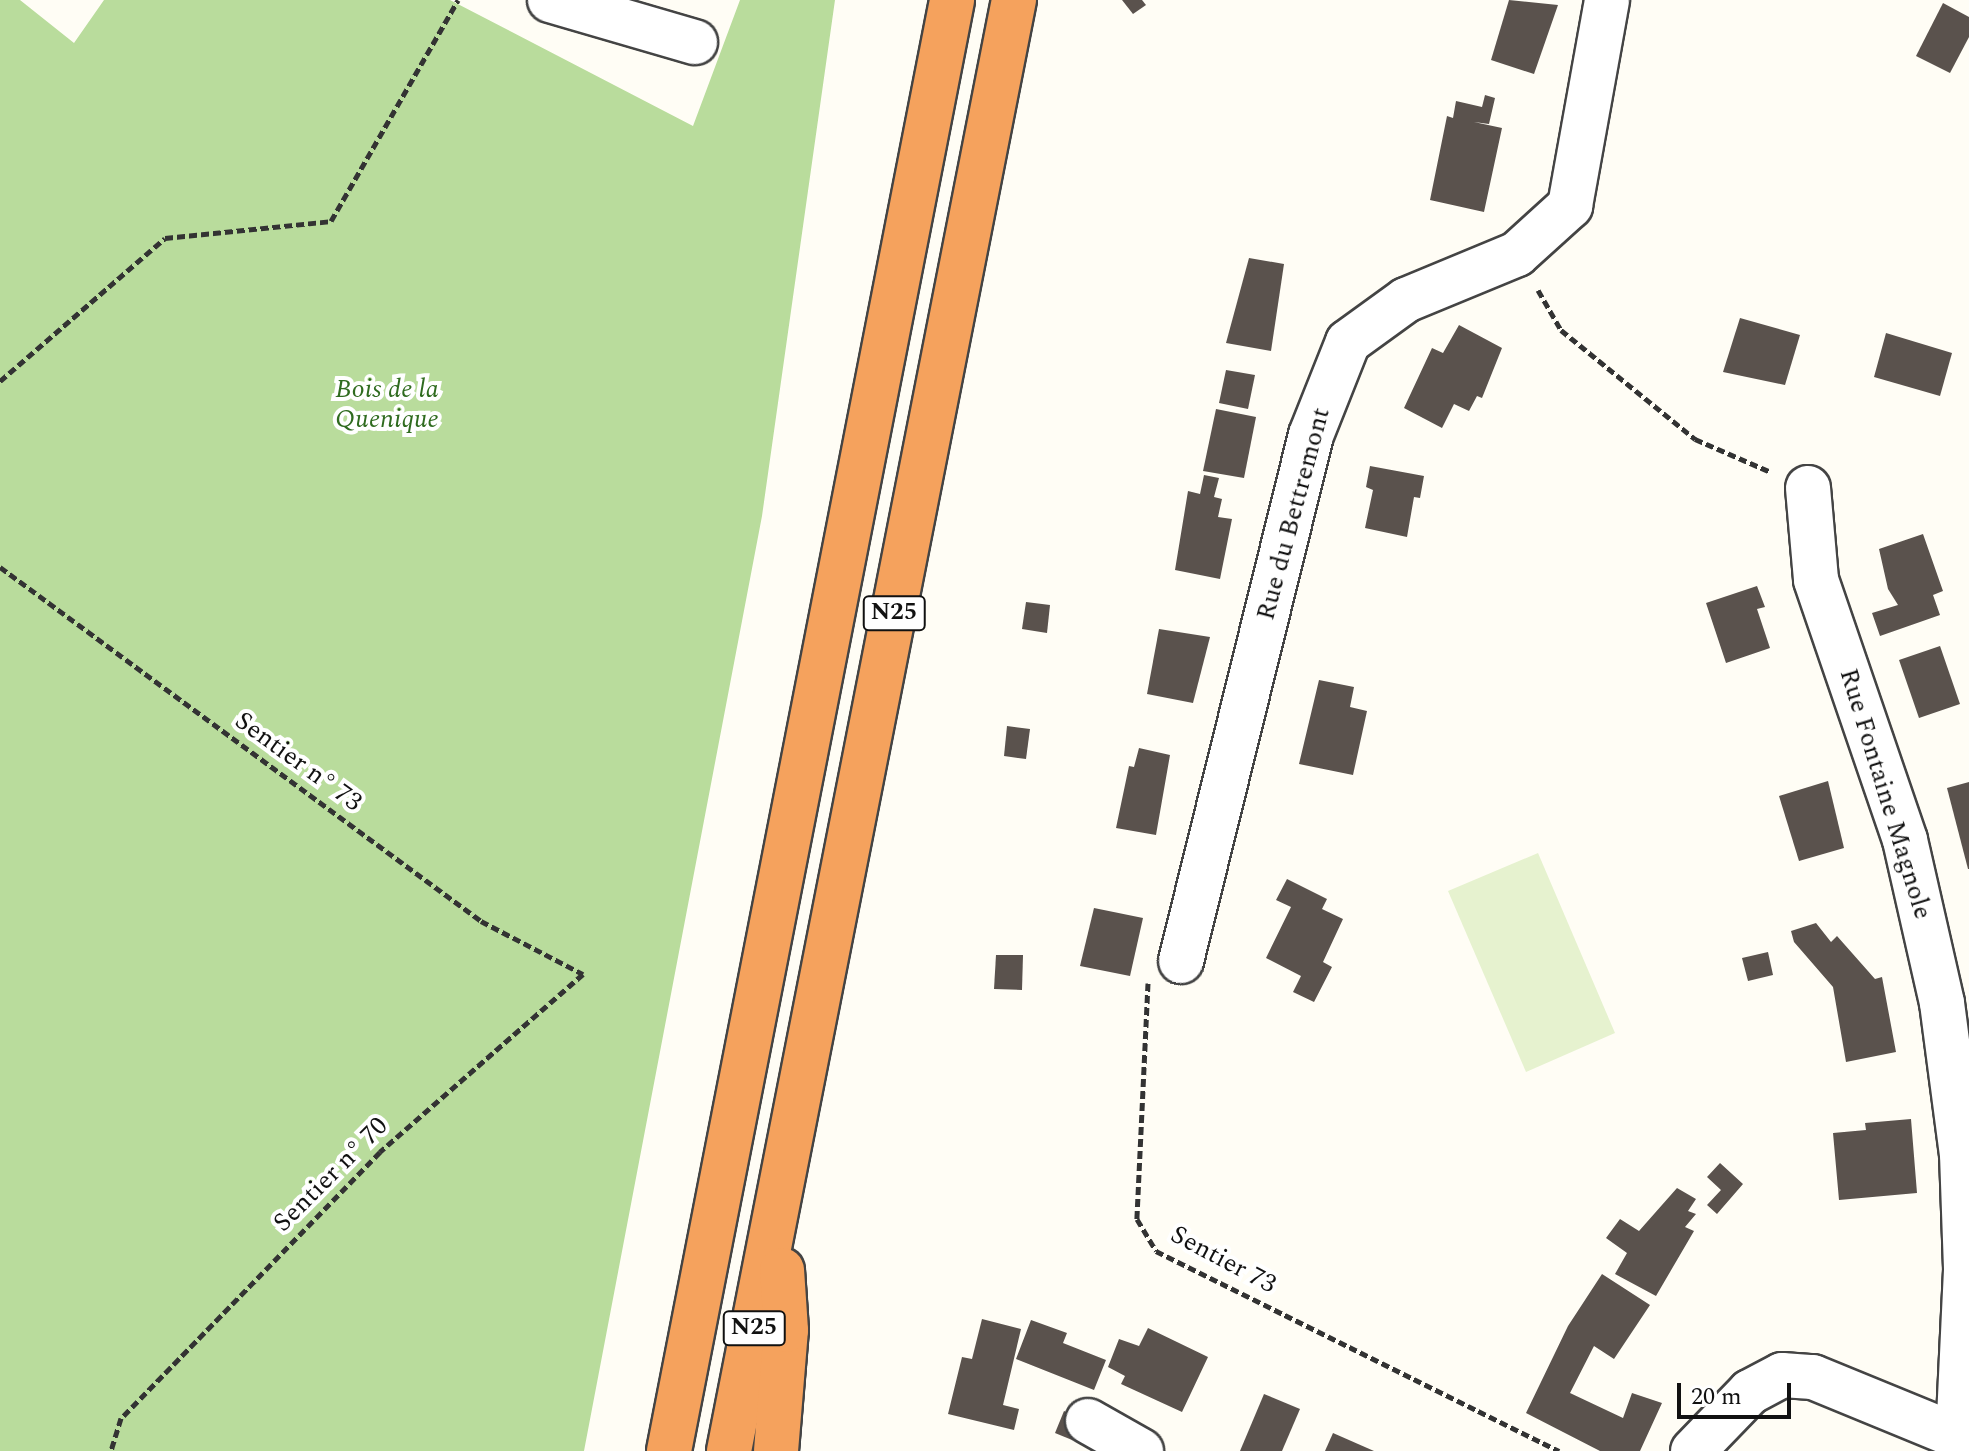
<!DOCTYPE html>
<meta charset="utf-8">
<style>
body{margin:0}
#map{position:relative;width:1969px;height:1451px;overflow:hidden;background:#fffdf5;font-family:Spectral,serif}
div>[style]{position:absolute}
[style*='--x']{left:calc(var(--x)*1px);top:calc(var(--y)*1px);width:calc(var(--w)*1px);rotate:calc(var(--a)*1deg)}
.forest>*{inset:0;background:#b9dc9c}
.pitch>*{inset:0;background:#e6f2cf}
.building>*{inset:0;background:#5a524d}
.path>*{height:5px;margin-top:-2.5px;transform-origin:0;background:repeating-linear-gradient(90deg,#333 0 8px,transparent 0 12px)}
.roads{filter:drop-shadow(2px 0 #444) drop-shadow(-2px 0 #444) drop-shadow(0 2px #444) drop-shadow(0 -2px #444)}
.minor>*{height:44px;margin:-22px;padding:0 22px;transform-origin:22px;border-radius:22px;background:#fff}
.highway>*{height:44px;margin:-22px;padding:0 22px;transform-origin:22px;border-radius:22px;background:#f5a25d}
span{translate:-50% -50%;white-space:nowrap;text-align:center;line-height:1.15;-webkit-text-stroke:8px #fff;paint-order:stroke}
.shield-label span{padding:2px 6px;background:#fff;border:2px solid;border-radius:6px;-webkit-text-stroke-width:0}
.shield-label{font-size:24px;color:#111;font-weight:700}
.park-label{font-size:26px;color:#2f6b1f;font-style:italic}
.street-label{font-size:26px;color:#111}
.scale{position:absolute;left:1677px;top:1383px;width:114px;height:36px;box-sizing:border-box;border:4px solid #111;border-top:0;padding-left:10px;font-size:24px;line-height:28px;white-space:nowrap;color:#111;-webkit-text-stroke:6px #fff;paint-order:stroke}
</style>
<div id="map">
<div class="forest">
<i style="clip-path:polygon(0 0,20px 0,74px 43px,104px 0,450px 0,693px 126px,740px 0,835px 0,762px 516px,584px 1451px,0 1451px)"></i>
</div>
<div class="pitch">
<i style="clip-path:polygon(1538px 853px,1615px 1033px,1526px 1072px,1448px 891px)"></i>
</div>
<div class="building">
<i style="clip-path:polygon(1122px 0,1142px 0,1146px 5px,1133px 14px)"></i>
<i style="clip-path:polygon(1509px 0,1558px 5px,1534px 74px,1491px 60px)"></i>
<i style="clip-path:polygon(1943px 3px,1969px 17px,1969px 37px,1950px 73px,1916px 56px)"></i>
<i style="clip-path:polygon(1485px 95px,1495px 98px,1489px 124px,1474px 122px,1502px 128px,1484px 212px,1430px 200px,1447px 116px,1453px 118px,1456px 101px,1482px 107px)"></i>
<i style="clip-path:polygon(1249px 258px,1284px 264px,1271px 351px,1226px 343px)"></i>
<i style="clip-path:polygon(1740px 318px,1800px 335px,1785px 385px,1723px 372px)"></i>
<i style="clip-path:polygon(1459px 325px,1502px 348px,1482px 398px,1477px 396px,1469px 411px,1454px 404px,1442px 428px,1404px 408px,1432px 348px,1443px 353px)"></i>
<i style="clip-path:polygon(1886px 333px,1952px 353px,1940px 396px,1874px 377px)"></i>
<i style="clip-path:polygon(1226px 370px,1255px 375px,1248px 409px,1219px 403px)"></i>
<i style="clip-path:polygon(1216px 409px,1256px 417px,1244px 478px,1203px 471px)"></i>
<i style="clip-path:polygon(1370px 466px,1424px 476px,1420px 498px,1414px 497px,1407px 537px,1365px 528px,1373px 490px,1366px 487px)"></i>
<i style="clip-path:polygon(1204px 475px,1219px 478px,1214px 497px,1222px 499px,1218px 517px,1232px 519px,1220px 579px,1175px 570px,1188px 491px,1200px 494px)"></i>
<i style="clip-path:polygon(1923px 534px,1943px 591px,1933px 595px,1940px 615px,1880px 636px,1872px 613px,1898px 605px,1888px 589px,1879px 549px)"></i>
<i style="clip-path:polygon(1757px 586px,1765px 607px,1757px 609px,1770px 648px,1726px 663px,1706px 603px)"></i>
<i style="clip-path:polygon(1026px 602px,1050px 605px,1047px 633px,1022px 629px)"></i>
<i style="clip-path:polygon(1159px 629px,1210px 637px,1193px 703px,1147px 694px)"></i>
<i style="clip-path:polygon(1940px 646px,1960px 704px,1919px 718px,1899px 660px)"></i>
<i style="clip-path:polygon(1319px 680px,1354px 687px,1350px 707px,1367px 711px,1353px 775px,1299px 764px)"></i>
<i style="clip-path:polygon(1007px 726px,1030px 729px,1026px 759px,1004px 756px)"></i>
<i style="clip-path:polygon(1139px 748px,1170px 755px,1156px 835px,1116px 828px,1129px 766px,1134px 767px)"></i>
<i style="clip-path:polygon(1828px 781px,1844px 848px,1799px 861px,1779px 796px)"></i>
<i style="clip-path:polygon(1969px 782px,1969px 869px,1968px 869px,1947px 788px)"></i>
<i style="clip-path:polygon(1287px 879px,1327px 899px,1322px 909px,1343px 919px,1323px 962px,1332px 967px,1314px 1002px,1293px 992px,1301px 976px,1266px 958px,1291px 907px,1276px 900px)"></i>
<i style="clip-path:polygon(1094px 908px,1143px 918px,1130px 976px,1080px 966px)"></i>
<i style="clip-path:polygon(1816px 923px,1831px 942px,1837px 936px,1875px 979px,1882px 977px,1896px 1052px,1846px 1062px,1833px 987px,1794px 942px,1791px 931px)"></i>
<i style="clip-path:polygon(1768px 952px,1773px 975px,1748px 981px,1742px 958px)"></i>
<i style="clip-path:polygon(996px 955px,1023px 955px,1022px 990px,994px 989px)"></i>
<i style="clip-path:polygon(1911px 1119px,1917px 1193px,1839px 1200px,1833px 1133px,1866px 1130px,1865px 1123px)"></i>
<i style="clip-path:polygon(1720px 1163px,1743px 1184px,1717px 1214px,1707px 1205px,1721px 1190px,1707px 1177px)"></i>
<i style="clip-path:polygon(1677px 1188px,1696px 1199px,1688px 1211px,1696px 1214px,1685px 1227px,1694px 1231px,1656px 1296px,1615px 1274px,1627px 1253px,1606px 1238px,1620px 1219px,1639px 1231px)"></i>
<i style="clip-path:polygon(1602px 1274px,1650px 1305px,1614px 1359px,1594px 1346px,1570px 1393px,1623px 1418px,1632px 1393px,1662px 1403px,1640px 1451px,1600px 1451px,1526px 1413px,1568px 1326px)"></i>
<i style="clip-path:polygon(982px 1319px,1021px 1329px,1003px 1405px,1019px 1409px,1014px 1430px,948px 1414px,962px 1357px,972px 1359px)"></i>
<i style="clip-path:polygon(1031px 1320px,1067px 1333px,1063px 1343px,1106px 1360px,1094px 1390px,1016px 1359px)"></i>
<i style="clip-path:polygon(1148px 1328px,1208px 1357px,1182px 1412px,1121px 1384px,1125px 1376px,1108px 1367px,1119px 1339px,1139px 1346px)"></i>
<i style="clip-path:polygon(1264px 1394px,1300px 1409px,1282px 1451px,1240px 1451px)"></i>
<i style="clip-path:polygon(1064px 1411px,1085px 1420px,1077px 1442px,1055px 1433px)"></i>
<i style="clip-path:polygon(1333px 1433px,1374px 1451px,1325px 1451px)"></i>
</div>
<div class="path">
<i style="--x:1538;--y:290;--w:46;--a:60.1"></i>
<i style="--x:1561;--y:330;--w:173;--a:39.1"></i>
<i style="--x:1695;--y:439;--w:83;--a:23.5"></i>
<i style="--x:0;--y:381;--w:218;--a:-40.9"></i>
<i style="--x:165;--y:238;--w:167;--a:-5.8"></i>
<i style="--x:331;--y:221;--w:255;--a:-60.1"></i>
<i style="--x:0;--y:567;--w:597;--a:36.35"></i>
<i style="--x:481;--y:921;--w:115;--a:27.5"></i>
<i style="--x:583;--y:974;--w:270;--a:138.8"></i>
<i style="--x:380;--y:1152;--w:371;--a:134.2"></i>
<i style="--x:121;--y:1418;--w:34;--a:107"></i>
<i style="--x:1148;--y:983;--w:236;--a:92.7"></i>
<i style="--x:1137;--y:1219;--w:37;--a:59"></i>
<i style="--x:1156;--y:1251;--w:450;--a:26.4"></i>
</div>
<div class="roads">
<div class="minor">
<i style="--x:550;--y:0;--w:151;--a:16.2"></i>
<i style="--x:1808;--y:488;--w:92;--a:85"></i>
<i style="--x:1816;--y:580;--w:275;--a:71.1"></i>
<i style="--x:1905;--y:840;--w:167;--a:77.2"></i>
<i style="--x:1942;--y:1003;--w:152;--a:82.5"></i>
<i style="--x:1962;--y:1154;--w:116;--a:88"></i>
<i style="--x:1966;--y:1270;--w:167;--a:92.7"></i>
<i style="--x:1181;--y:961;--w:542;--a:-76.12"></i>
<i style="--x:1311;--y:435;--w:100;--a:-68.3"></i>
<i style="--x:1348;--y:342;--w:72;--a:-35.9"></i>
<i style="--x:1406;--y:300;--w:120;--a:-22.5"></i>
<i style="--x:1517;--y:254;--w:72;--a:-42.2"></i>
<i style="--x:1570;--y:206;--w:209;--a:-79.8"></i>
<i style="--x:1088;--y:1421;--w:61;--a:29.5"></i>
<i style="--x:1693;--y:1451;--w:82;--a:-46"></i>
<i style="--x:1750;--y:1392;--w:36;--a:-28"></i>
<i style="--x:1782;--y:1375;--w:31;--a:4"></i>
<i style="--x:1813;--y:1377;--w:169;--a:22.3"></i>
</div>
<div class="highway">
<i style="--x:669;--y:1451;--w:1478;--a:-78.96"></i>
<i style="--x:729;--y:1451;--w:1479;--a:-78.89"></i>
<i style="--x:776;--y:1451;--w:121;--a:-85.3"></i>
<i style="--x:786;--y:1330;--w:60;--a:-93.8"></i>
</div>
</div>
<div class="shield-label">
<span style="left:894px;top:613px">N25</span>
<span style="left:754px;top:1328px">N25</span>
</div>
<div class="park-label">
<span style="left:387px;top:405px">Bois de la<br>Quenique</span>
</div>
<div class="street-label">
<span style="left:1294px;top:514px;rotate:-75deg">Rue du Bettremont</span>
<span style="left:298px;top:762px;rotate:36deg">Sentier n° 73</span>
<span style="left:1885px;top:794px;rotate:73deg">Rue Fontaine Magnole</span>
<span style="left:331px;top:1175px;rotate:-45deg">Sentier n° 70</span>
<span style="left:1223px;top:1260px;rotate:28deg">Sentier 73</span>
</div>
<div class="scale">20 m</div>
</div>
